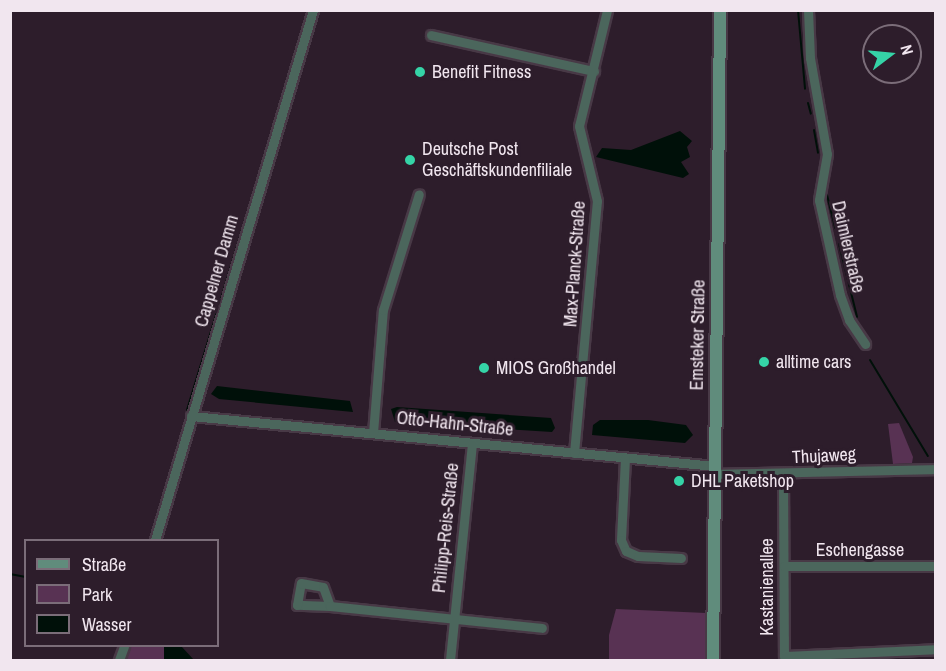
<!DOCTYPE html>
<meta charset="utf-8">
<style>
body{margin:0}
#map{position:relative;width:946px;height:671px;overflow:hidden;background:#2d1d2b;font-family:"Archivo Narrow",sans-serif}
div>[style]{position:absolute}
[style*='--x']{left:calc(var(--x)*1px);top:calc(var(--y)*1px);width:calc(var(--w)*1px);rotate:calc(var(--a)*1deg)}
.green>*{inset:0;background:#583253}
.water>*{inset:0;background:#001009}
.stream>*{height:2px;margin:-1px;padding:0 1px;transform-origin:1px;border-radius:1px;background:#001009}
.roads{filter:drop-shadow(2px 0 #483946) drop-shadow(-2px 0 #483946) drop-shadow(0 2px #483946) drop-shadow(0 -2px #483946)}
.street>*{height:9px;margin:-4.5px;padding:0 4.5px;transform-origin:4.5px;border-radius:4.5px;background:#4b665c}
.secondary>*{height:12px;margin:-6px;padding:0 6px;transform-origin:6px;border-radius:6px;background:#608c7c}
.dots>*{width:16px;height:16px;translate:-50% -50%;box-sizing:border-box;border:3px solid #2d1d2b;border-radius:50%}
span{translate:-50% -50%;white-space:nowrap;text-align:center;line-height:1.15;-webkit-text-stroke:6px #2d1d2b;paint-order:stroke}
.poi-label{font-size:18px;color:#f1e6ef}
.left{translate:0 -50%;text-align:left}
.street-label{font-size:18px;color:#f1e6ef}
.frame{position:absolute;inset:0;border:12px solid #f1e6ef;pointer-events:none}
.legend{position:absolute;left:24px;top:539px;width:195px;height:108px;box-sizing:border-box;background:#2d1d2b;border:2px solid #7b6d79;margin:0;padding:8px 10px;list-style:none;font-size:18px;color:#f1e6ef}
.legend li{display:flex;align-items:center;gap:12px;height:30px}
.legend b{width:30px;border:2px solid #7b6d79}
.north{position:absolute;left:862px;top:24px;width:60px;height:60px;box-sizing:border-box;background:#2d1d2b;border:2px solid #7b6d79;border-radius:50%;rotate:74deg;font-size:16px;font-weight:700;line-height:24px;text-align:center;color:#f1e6ef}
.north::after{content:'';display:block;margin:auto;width:21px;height:27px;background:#35d4a7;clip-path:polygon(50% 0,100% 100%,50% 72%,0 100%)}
</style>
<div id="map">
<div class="green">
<i style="clip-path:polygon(899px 423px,913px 457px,912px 463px,893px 464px,888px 424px)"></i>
<i style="clip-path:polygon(616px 609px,706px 613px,705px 660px,609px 660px,609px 635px)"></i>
<i style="clip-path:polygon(129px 646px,164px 646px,164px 660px,125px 660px)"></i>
</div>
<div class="water">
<i style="clip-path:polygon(680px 131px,692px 141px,687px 147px,690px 157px,681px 162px,689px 174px,683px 178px,596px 157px,602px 148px,631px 150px)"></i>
<i style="clip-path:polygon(217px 386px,350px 401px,353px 412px,219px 399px,211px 394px)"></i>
<i style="clip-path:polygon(397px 407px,551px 418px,555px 428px,552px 432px,395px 422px,391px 409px)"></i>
<i style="clip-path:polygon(600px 420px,648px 420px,686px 425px,693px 435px,685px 443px,592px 435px,593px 425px)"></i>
<i style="clip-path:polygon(164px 646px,181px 646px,194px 660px,164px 660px)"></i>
</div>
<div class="stream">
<i style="--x:798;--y:10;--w:79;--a:84.9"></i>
<i style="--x:808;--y:103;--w:11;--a:75"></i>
<i style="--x:814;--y:130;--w:23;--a:80"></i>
<i style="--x:827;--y:195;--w:34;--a:76"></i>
<i style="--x:839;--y:244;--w:75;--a:76.1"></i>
<i style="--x:870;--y:360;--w:112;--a:58.9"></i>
<i style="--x:187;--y:410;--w:250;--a:-73"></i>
<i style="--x:10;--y:574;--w:16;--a:11"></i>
</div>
<div class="roads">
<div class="street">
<i style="--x:808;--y:10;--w:48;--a:87.6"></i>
<i style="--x:810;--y:58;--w:97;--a:80"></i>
<i style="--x:827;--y:154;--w:47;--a:99.9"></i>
<i style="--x:819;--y:200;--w:97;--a:77.5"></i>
<i style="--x:840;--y:295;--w:27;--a:70"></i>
<i style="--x:849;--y:320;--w:29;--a:56"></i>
<i style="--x:431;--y:35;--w:167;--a:12.5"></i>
<i style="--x:191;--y:416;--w:526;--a:5.45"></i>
<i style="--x:373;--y:433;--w:123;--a:-85.4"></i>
<i style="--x:383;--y:310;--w:121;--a:-72.8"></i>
<i style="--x:574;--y:453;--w:253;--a:-84.8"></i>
<i style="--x:597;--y:201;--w:77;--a:-103.5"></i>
<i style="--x:579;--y:126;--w:119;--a:-76.4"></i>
<i style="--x:625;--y:458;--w:82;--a:92.8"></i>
<i style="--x:621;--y:540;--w:12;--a:66"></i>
<i style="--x:626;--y:551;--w:13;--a:23"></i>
<i style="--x:638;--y:556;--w:43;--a:2.7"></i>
<i style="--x:715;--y:474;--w:221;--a:-1.3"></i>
<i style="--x:783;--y:474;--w:182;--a:89.7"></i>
<i style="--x:784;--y:656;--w:152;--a:-2.6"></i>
<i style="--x:155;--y:540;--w:553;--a:-73.4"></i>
<i style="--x:784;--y:566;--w:152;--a:0"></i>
<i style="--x:330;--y:606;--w:33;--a:-178"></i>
<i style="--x:297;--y:605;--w:22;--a:-80"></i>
<i style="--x:301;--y:583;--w:22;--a:10"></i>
<i style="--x:323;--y:587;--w:20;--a:70"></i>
<i style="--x:330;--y:606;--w:213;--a:5.9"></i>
<i style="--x:119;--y:660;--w:15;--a:-70"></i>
<i style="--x:450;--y:660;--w:218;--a:-84.2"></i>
</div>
<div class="secondary">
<i style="--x:713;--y:660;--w:650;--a:-89.38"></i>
</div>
</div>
<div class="dots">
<i style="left:420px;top:72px;background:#35d4a7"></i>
<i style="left:410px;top:160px;background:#35d4a7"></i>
<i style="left:764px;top:362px;background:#35d4a7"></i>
<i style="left:484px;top:368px;background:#35d4a7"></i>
<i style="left:679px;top:481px;background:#35d4a7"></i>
</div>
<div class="poi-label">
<span class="left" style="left:432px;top:72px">Benefit Fitness</span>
<span class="left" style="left:422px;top:160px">Deutsche Post<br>Geschäftskundenfiliale</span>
<span class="left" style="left:776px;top:362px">alltime cars</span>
<span class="left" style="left:496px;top:368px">MIOS Großhandel</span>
<span class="left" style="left:691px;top:481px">DHL Paketshop</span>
</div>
<div class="street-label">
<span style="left:848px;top:247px;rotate:77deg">Daimlerstraße</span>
<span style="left:575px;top:264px;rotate:-86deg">Max-Planck-Straße</span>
<span style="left:217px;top:271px;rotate:-74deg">Cappelner Damm</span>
<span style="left:698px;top:335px;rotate:-89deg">Emsteker Straße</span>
<span style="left:455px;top:424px;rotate:6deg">Otto-Hahn-Straße</span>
<span style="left:824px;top:456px;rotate:-3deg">Thujaweg</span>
<span style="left:446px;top:528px;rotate:-84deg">Philipp-Reis-Straße</span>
<span style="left:860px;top:550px">Eschengasse</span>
<span style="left:767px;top:587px;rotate:-90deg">Kastanienallee</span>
</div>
<div class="frame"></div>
<ul class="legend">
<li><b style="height:8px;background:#608c7c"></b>Straße</li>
<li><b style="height:16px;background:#583253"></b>Park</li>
<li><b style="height:16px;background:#001009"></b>Wasser</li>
</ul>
<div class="north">N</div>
</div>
